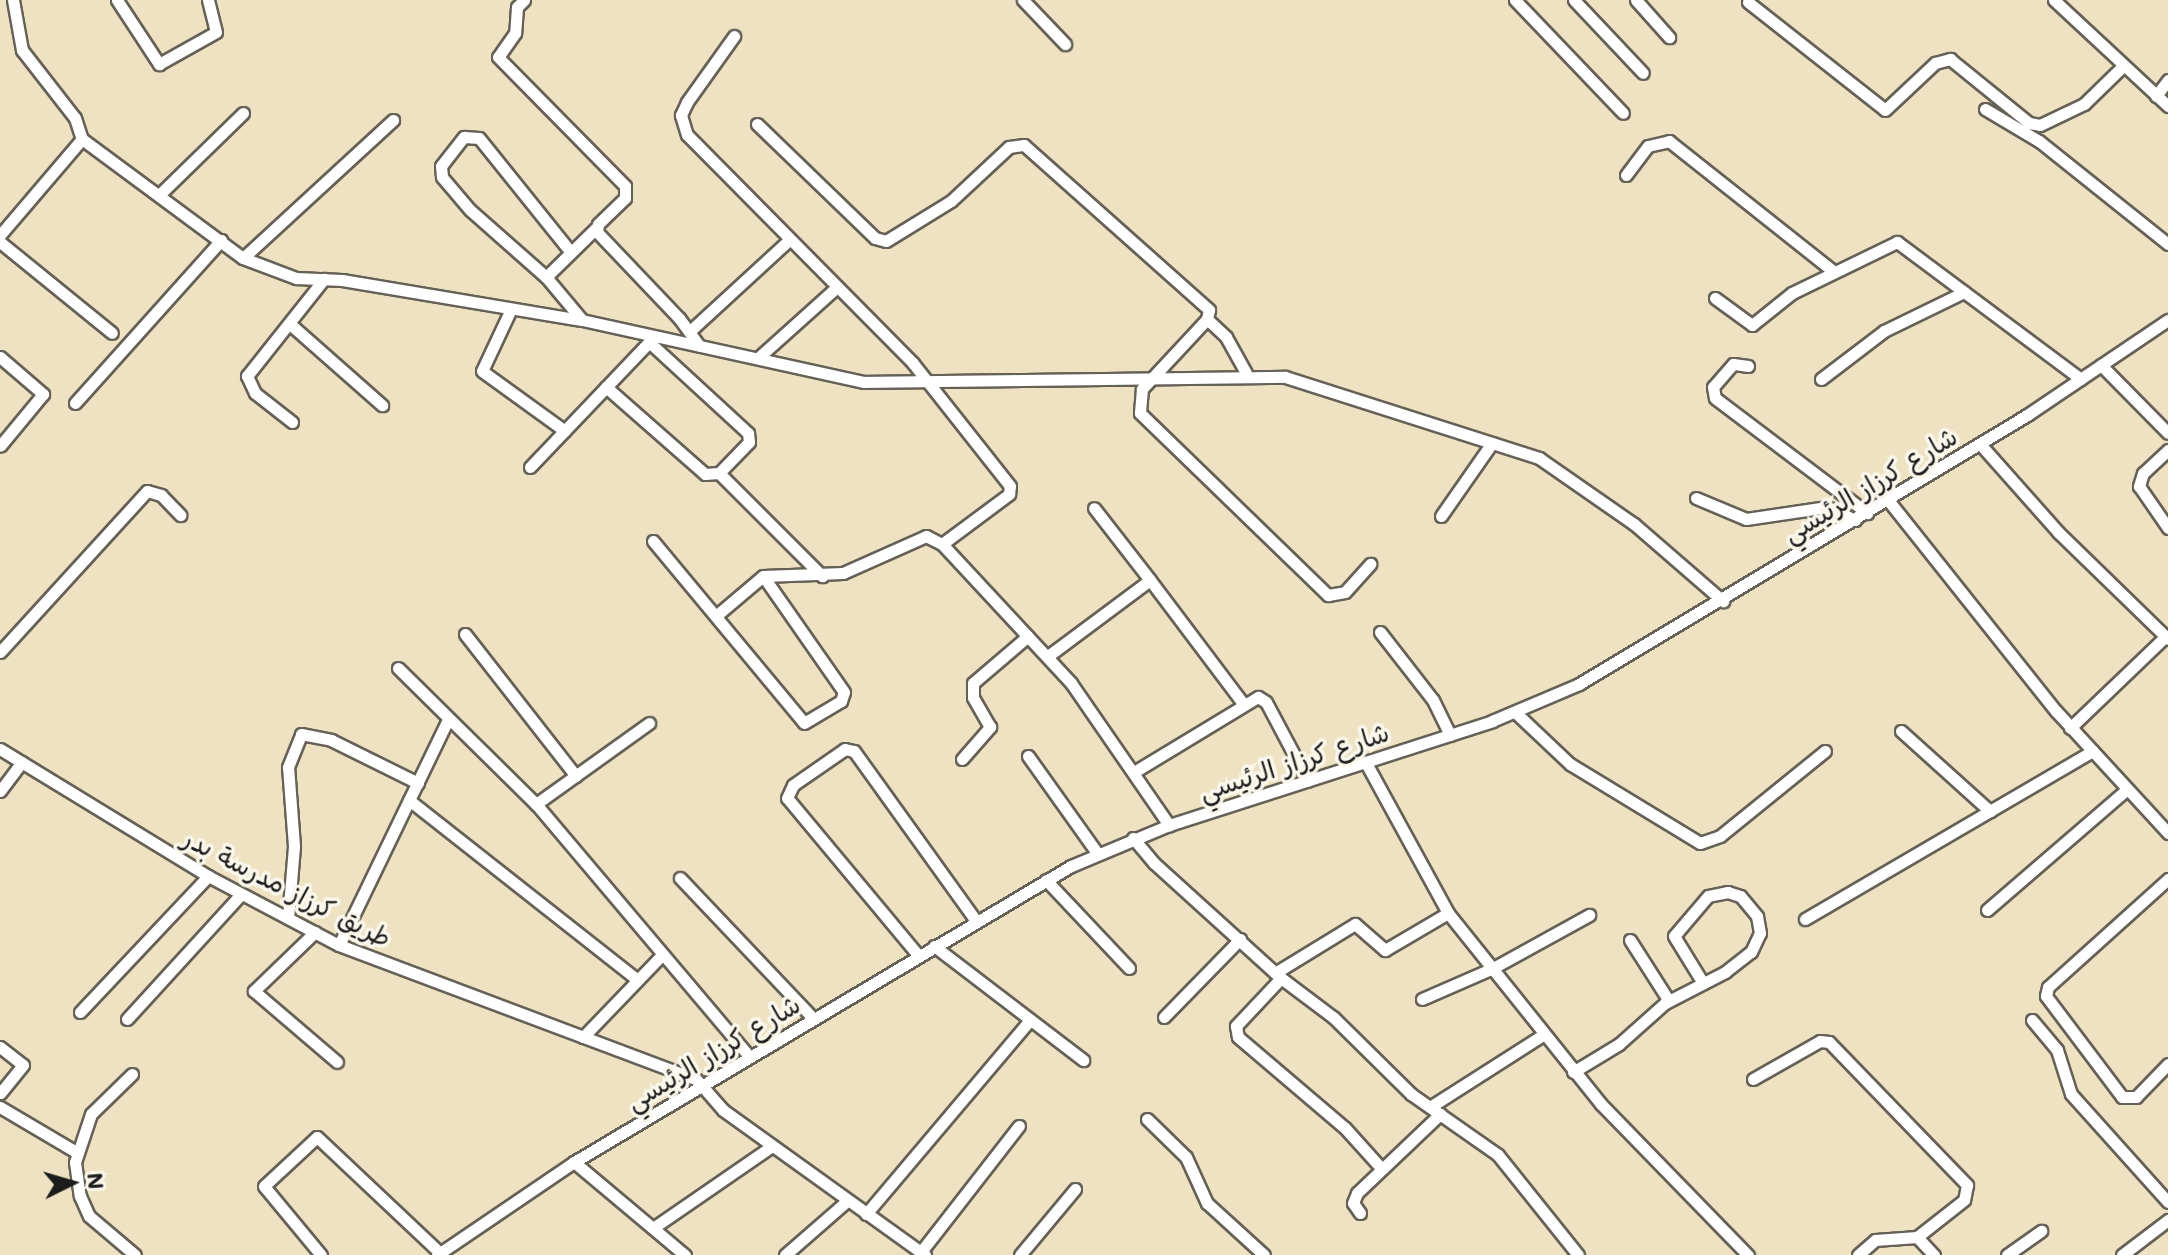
<!DOCTYPE html>
<meta charset="utf-8">
<style>
body{margin:0}
#map{position:relative;width:2168px;height:1255px;overflow:hidden;background:#eee2c3;font-family:Mali,"Playpen Sans Arabic",sans-serif}
div>[style]{position:absolute}
[style*='--x']{left:calc(var(--x)*1px);top:calc(var(--y)*1px);width:calc(var(--w)*1px);rotate:calc(var(--a)*1deg)}
.roads{filter:drop-shadow(2px 0 #666156) drop-shadow(-2px 0 #666156) drop-shadow(0 2px #666156) drop-shadow(0 -2px #666156)}
.minor>*{height:11px;margin:-5.5px;padding:0 5.5px;transform-origin:5.5px;border-radius:5.5px;background:#fff}
span{translate:-50% -50%;white-space:nowrap;text-align:center;line-height:1.15;-webkit-text-stroke:7px #fbf7ec;paint-order:stroke}
.street-label{font-size:26px;color:#1c1c1c}
.north{position:absolute;left:32px;top:1143px;width:80px;height:80px;-webkit-text-stroke:6px #fbf7ec;paint-order:stroke;rotate:85deg;font-size:22px;font-weight:700;line-height:32px;text-align:center;color:#1c1c1c}
.north::after{content:'';display:block;margin:auto;width:28px;height:36px;background:#1c1c1c;clip-path:polygon(50% 0,100% 100%,50% 72%,0 100%)}
</style>
<div id="map">
<div class="roads">
<div class="minor">
<i style="--x:13;--y:0;--w:51;--a:79.8"></i>
<i style="--x:22;--y:50;--w:86;--a:52.1"></i>
<i style="--x:75;--y:118;--w:22;--a:72"></i>
<i style="--x:117;--y:0;--w:77;--a:56.7"></i>
<i style="--x:159;--y:64;--w:65;--a:-29.3"></i>
<i style="--x:216;--y:32;--w:33;--a:-104"></i>
<i style="--x:524;--y:0;--w:10;--a:135"></i>
<i style="--x:517;--y:7;--w:26;--a:94"></i>
<i style="--x:515;--y:33;--w:29;--a:125"></i>
<i style="--x:498;--y:57;--w:181;--a:45.4"></i>
<i style="--x:625;--y:186;--w:12;--a:90"></i>
<i style="--x:625;--y:198;--w:37;--a:136"></i>
<i style="--x:598;--y:224;--w:8;--a:97"></i>
<i style="--x:597;--y:232;--w:119;--a:46.4"></i>
<i style="--x:679;--y:318;--w:34;--a:54"></i>
<i style="--x:1023;--y:0;--w:61;--a:46.3"></i>
<i style="--x:1515;--y:0;--w:156;--a:46.3"></i>
<i style="--x:1574;--y:0;--w:100;--a:46.6"></i>
<i style="--x:1636;--y:0;--w:50;--a:48.3"></i>
<i style="--x:2054;--y:0;--w:156;--a:42.9"></i>
<i style="--x:1748;--y:2;--w:174;--a:38.2"></i>
<i style="--x:1885;--y:110;--w:69;--a:-43.2"></i>
<i style="--x:1935;--y:63;--w:16;--a:-15"></i>
<i style="--x:1950;--y:59;--w:102;--a:39"></i>
<i style="--x:2029;--y:123;--w:11;--a:10"></i>
<i style="--x:2040;--y:125;--w:49;--a:-25.5"></i>
<i style="--x:2084;--y:104;--w:53;--a:-44.2"></i>
<i style="--x:2156;--y:96;--w:20;--a:-53"></i>
<i style="--x:1985;--y:109;--w:63;--a:30.7"></i>
<i style="--x:2039;--y:141;--w:165;--a:38.6"></i>
<i style="--x:757;--y:124;--w:164;--a:44"></i>
<i style="--x:875;--y:238;--w:11;--a:15"></i>
<i style="--x:886;--y:241;--w:76;--a:-31.6"></i>
<i style="--x:951;--y:201;--w:79;--a:-43"></i>
<i style="--x:1009;--y:147;--w:15;--a:-8"></i>
<i style="--x:1024;--y:145;--w:248;--a:41.7"></i>
<i style="--x:1209;--y:310;--w:9;--a:103"></i>
<i style="--x:1207;--y:319;--w:96;--a:132.9"></i>
<i style="--x:1142;--y:389;--w:24;--a:95"></i>
<i style="--x:1140;--y:413;--w:262;--a:44.1"></i>
<i style="--x:1328;--y:595;--w:17;--a:-10"></i>
<i style="--x:1345;--y:592;--w:38;--a:-48"></i>
<i style="--x:1626;--y:175;--w:36;--a:-53"></i>
<i style="--x:1648;--y:146;--w:22;--a:-13"></i>
<i style="--x:1669;--y:141;--w:209;--a:38.4"></i>
<i style="--x:160;--y:194;--w:116;--a:-44.3"></i>
<i style="--x:0;--y:235;--w:126;--a:-49.5"></i>
<i style="--x:82;--y:139;--w:200;--a:36.5"></i>
<i style="--x:243;--y:258;--w:57;--a:20.7"></i>
<i style="--x:296;--y:278;--w:46;--a:2.5"></i>
<i style="--x:342;--y:280;--w:243;--a:9.5"></i>
<i style="--x:582;--y:320;--w:289;--a:12.4"></i>
<i style="--x:864;--y:382;--w:421;--a:-0.7"></i>
<i style="--x:1285;--y:377;--w:267;--a:17.7"></i>
<i style="--x:1539;--y:458;--w:116;--a:34.8"></i>
<i style="--x:1634;--y:524;--w:118;--a:40.9"></i>
<i style="--x:0;--y:242;--w:144;--a:39.1"></i>
<i style="--x:243;--y:258;--w:204;--a:-42.6"></i>
<i style="--x:546;--y:277;--w:101;--a:-138.6"></i>
<i style="--x:470;--y:210;--w:43;--a:-130.3"></i>
<i style="--x:442;--y:177;--w:11;--a:-95"></i>
<i style="--x:441;--y:166;--w:37;--a:-52"></i>
<i style="--x:464;--y:137;--w:15;--a:4"></i>
<i style="--x:479;--y:138;--w:145;--a:51.2"></i>
<i style="--x:1715;--y:298;--w:46;--a:36.1"></i>
<i style="--x:1752;--y:325;--w:51;--a:-38.7"></i>
<i style="--x:1792;--y:293;--w:117;--a:-25.9"></i>
<i style="--x:1897;--y:242;--w:229;--a:36.7"></i>
<i style="--x:511;--y:309;--w:68;--a:115.1"></i>
<i style="--x:482;--y:371;--w:102;--a:35.9"></i>
<i style="--x:1207;--y:319;--w:26;--a:43"></i>
<i style="--x:1226;--y:337;--w:41;--a:60.9"></i>
<i style="--x:582;--y:320;--w:56;--a:-129.9"></i>
<i style="--x:546;--y:277;--w:70;--a:-44.4"></i>
<i style="--x:290;--y:324;--w:123;--a:41.4"></i>
<i style="--x:690;--y:331;--w:133;--a:-42.6"></i>
<i style="--x:0;--y:357;--w:57;--a:40.7"></i>
<i style="--x:43;--y:394;--w:67;--a:129.6"></i>
<i style="--x:759;--y:357;--w:103;--a:-41.9"></i>
<i style="--x:2101;--y:365;--w:95;--a:45.4"></i>
<i style="--x:1748;--y:366;--w:15;--a:-172"></i>
<i style="--x:1733;--y:364;--w:30;--a:131"></i>
<i style="--x:1713;--y:387;--w:11;--a:80"></i>
<i style="--x:1715;--y:398;--w:191;--a:37.1"></i>
<i style="--x:1821;--y:379;--w:79;--a:-37.3"></i>
<i style="--x:1884;--y:331;--w:89;--a:-26"></i>
<i style="--x:606;--y:387;--w:132;--a:41.3"></i>
<i style="--x:705;--y:474;--w:14;--a:-4"></i>
<i style="--x:719;--y:473;--w:43;--a:-45.9"></i>
<i style="--x:749;--y:442;--w:9;--a:-96"></i>
<i style="--x:748;--y:433;--w:134;--a:-137.4"></i>
<i style="--x:75;--y:403;--w:219;--a:-48.1"></i>
<i style="--x:292;--y:422;--w:47;--a:-141.9"></i>
<i style="--x:255;--y:393;--w:19;--a:-115"></i>
<i style="--x:247;--y:376;--w:124;--a:-51.6"></i>
<i style="--x:1980;--y:444;--w:118;--a:48.4"></i>
<i style="--x:2058;--y:532;--w:153;--a:44.2"></i>
<i style="--x:2168;--y:450;--w:34;--a:137"></i>
<i style="--x:2143;--y:473;--w:14;--a:107"></i>
<i style="--x:2139;--y:486;--w:51;--a:55.4"></i>
<i style="--x:530;--y:467;--w:178;--a:-46.4"></i>
<i style="--x:719;--y:473;--w:146;--a:45"></i>
<i style="--x:1696;--y:498;--w:54;--a:22.8"></i>
<i style="--x:1746;--y:519;--w:82;--a:-8.4"></i>
<i style="--x:1827;--y:507;--w:31;--a:25"></i>
<i style="--x:1888;--y:500;--w:270;--a:51.5"></i>
<i style="--x:2056;--y:711;--w:166;--a:47.4"></i>
<i style="--x:1441;--y:516;--w:89;--a:-55.1"></i>
<i style="--x:653;--y:541;--w:236;--a:50.3"></i>
<i style="--x:804;--y:723;--w:43;--a:-30.7"></i>
<i style="--x:841;--y:701;--w:9;--a:-72"></i>
<i style="--x:844;--y:692;--w:141;--a:-124.9"></i>
<i style="--x:942;--y:544;--w:190;--a:47.1"></i>
<i style="--x:1071;--y:683;--w:173;--a:55.4"></i>
<i style="--x:1150;--y:580;--w:153;--a:53"></i>
<i style="--x:717;--y:615;--w:60;--a:-40.3"></i>
<i style="--x:763;--y:576;--w:80;--a:-2.1"></i>
<i style="--x:843;--y:573;--w:91;--a:-24"></i>
<i style="--x:926;--y:536;--w:18;--a:27"></i>
<i style="--x:942;--y:544;--w:84;--a:-36.7"></i>
<i style="--x:1009;--y:494;--w:8;--a:-83"></i>
<i style="--x:1010;--y:486;--w:157;--a:-128.3"></i>
<i style="--x:913;--y:363;--w:321;--a:-134.7"></i>
<i style="--x:687;--y:135;--w:21;--a:-107"></i>
<i style="--x:681;--y:115;--w:14;--a:-65"></i>
<i style="--x:687;--y:102;--w:81;--a:-54.5"></i>
<i style="--x:1380;--y:632;--w:86;--a:52.1"></i>
<i style="--x:1433;--y:700;--w:39;--a:64"></i>
<i style="--x:465;--y:634;--w:180;--a:52"></i>
<i style="--x:0;--y:652;--w:218;--a:-47.6"></i>
<i style="--x:147;--y:491;--w:15;--a:16"></i>
<i style="--x:161;--y:495;--w:28;--a:46"></i>
<i style="--x:1048;--y:656;--w:127;--a:-36.7"></i>
<i style="--x:1150;--y:580;--w:91;--a:-127.9"></i>
<i style="--x:398;--y:668;--w:194;--a:44.6"></i>
<i style="--x:536;--y:804;--w:331;--a:49.8"></i>
<i style="--x:1516;--y:713;--w:74;--a:43.4"></i>
<i style="--x:1570;--y:764;--w:152;--a:31.3"></i>
<i style="--x:1700;--y:843;--w:21;--a:-19"></i>
<i style="--x:1720;--y:836;--w:135;--a:-39"></i>
<i style="--x:2070;--y:728;--w:132;--a:-43.8"></i>
<i style="--x:1901;--y:731;--w:120;--a:42"></i>
<i style="--x:0;--y:749;--w:244;--a:31.4"></i>
<i style="--x:208;--y:876;--w:148;--a:27.8"></i>
<i style="--x:339;--y:945;--w:381;--a:20.6"></i>
<i style="--x:696;--y:1079;--w:41;--a:48.9"></i>
<i style="--x:723;--y:1110;--w:249;--a:35.7"></i>
<i style="--x:1028;--y:756;--w:120;--a:54.5"></i>
<i style="--x:962;--y:759;--w:43;--a:-48.8"></i>
<i style="--x:990;--y:727;--w:34;--a:-120"></i>
<i style="--x:973;--y:697;--w:14;--a:-90"></i>
<i style="--x:973;--y:683;--w:72;--a:-40.5"></i>
<i style="--x:1366;--y:763;--w:171;--a:61.3"></i>
<i style="--x:1448;--y:913;--w:245;--a:51.3"></i>
<i style="--x:1601;--y:1104;--w:211;--a:45.8"></i>
<i style="--x:1134;--y:772;--w:145;--a:-31.2"></i>
<i style="--x:1258;--y:697;--w:9;--a:32"></i>
<i style="--x:1266;--y:702;--w:89;--a:62"></i>
<i style="--x:0;--y:791;--w:36;--a:-53"></i>
<i style="--x:409;--y:800;--w:291;--a:38.2"></i>
<i style="--x:536;--y:804;--w:139;--a:-35.6"></i>
<i style="--x:1133;--y:838;--w:33;--a:50"></i>
<i style="--x:1154;--y:863;--w:171;--a:42.2"></i>
<i style="--x:1281;--y:978;--w:65;--a:36.9"></i>
<i style="--x:1333;--y:1017;--w:110;--a:44.6"></i>
<i style="--x:1411;--y:1094;--w:106;--a:35"></i>
<i style="--x:1498;--y:1155;--w:128;--a:51.3"></i>
<i style="--x:680;--y:878;--w:193;--a:46.5"></i>
<i style="--x:2168;--y:879;--w:161;--a:138"></i>
<i style="--x:2048;--y:987;--w:9;--a:103"></i>
<i style="--x:2046;--y:996;--w:126;--a:53"></i>
<i style="--x:2122;--y:1097;--w:14;--a:0"></i>
<i style="--x:2136;--y:1097;--w:46;--a:-45.9"></i>
<i style="--x:1046;--y:880;--w:121;--a:46.7"></i>
<i style="--x:1987;--y:910;--w:182;--a:-40.8"></i>
<i style="--x:288;--y:918;--w:72;--a:-85.2"></i>
<i style="--x:294;--y:846;--w:79;--a:-94.3"></i>
<i style="--x:288;--y:767;--w:35;--a:-68"></i>
<i style="--x:301;--y:734;--w:31;--a:11"></i>
<i style="--x:331;--y:740;--w:97;--a:26.3"></i>
<i style="--x:1805;--y:919;--w:333;--a:-30.3"></i>
<i style="--x:315;--y:932;--w:85;--a:136"></i>
<i style="--x:254;--y:991;--w:109;--a:40.5"></i>
<i style="--x:1630;--y:940;--w:72;--a:57.4"></i>
<i style="--x:339;--y:945;--w:250;--a:-64.2"></i>
<i style="--x:934;--y:946;--w:188;--a:37.4"></i>
<i style="--x:918;--y:955;--w:204;--a:-129.8"></i>
<i style="--x:787;--y:798;--w:14;--a:-65"></i>
<i style="--x:793;--y:785;--w:63;--a:-34.7"></i>
<i style="--x:845;--y:749;--w:9;--a:13"></i>
<i style="--x:854;--y:751;--w:209;--a:54.3"></i>
<i style="--x:1275;--y:973;--w:94;--a:-31.5"></i>
<i style="--x:1355;--y:924;--w:40;--a:41"></i>
<i style="--x:1385;--y:950;--w:73;--a:-30.4"></i>
<i style="--x:1281;--y:978;--w:66;--a:133.2"></i>
<i style="--x:1236;--y:1026;--w:11;--a:80"></i>
<i style="--x:1238;--y:1037;--w:140;--a:40.4"></i>
<i style="--x:1345;--y:1128;--w:54;--a:48"></i>
<i style="--x:1422;--y:999;--w:77;--a:-23.6"></i>
<i style="--x:1493;--y:968;--w:110;--a:-28.9"></i>
<i style="--x:80;--y:1012;--w:187;--a:-46.7"></i>
<i style="--x:1164;--y:1017;--w:109;--a:-45.7"></i>
<i style="--x:127;--y:1019;--w:169;--a:-47.6"></i>
<i style="--x:2032;--y:1020;--w:39;--a:50"></i>
<i style="--x:2057;--y:1050;--w:46;--a:72.3"></i>
<i style="--x:2071;--y:1094;--w:145;--a:48.1"></i>
<i style="--x:583;--y:1037;--w:112;--a:-46.1"></i>
<i style="--x:0;--y:1047;--w:29;--a:38"></i>
<i style="--x:23;--y:1065;--w:36;--a:129"></i>
<i style="--x:1573;--y:1072;--w:54;--a:-31.3"></i>
<i style="--x:1619;--y:1044;--w:62;--a:-41.7"></i>
<i style="--x:1665;--y:1003;--w:68;--a:-27.3"></i>
<i style="--x:1725;--y:972;--w:33;--a:-38"></i>
<i style="--x:1751;--y:952;--w:21;--a:-65"></i>
<i style="--x:1760;--y:933;--w:17;--a:-100"></i>
<i style="--x:1757;--y:916;--w:26;--a:-130"></i>
<i style="--x:1740;--y:896;--w:13;--a:-162"></i>
<i style="--x:1728;--y:892;--w:20;--a:169"></i>
<i style="--x:1708;--y:896;--w:52;--a:130.4"></i>
<i style="--x:1674;--y:936;--w:55;--a:58.3"></i>
<i style="--x:132;--y:1074;--w:57;--a:135.7"></i>
<i style="--x:91;--y:1114;--w:51;--a:108.4"></i>
<i style="--x:75;--y:1162;--w:34;--a:82"></i>
<i style="--x:80;--y:1196;--w:22;--a:66"></i>
<i style="--x:89;--y:1216;--w:60;--a:40.3"></i>
<i style="--x:1753;--y:1079;--w:77;--a:-29.6"></i>
<i style="--x:1820;--y:1041;--w:9;--a:6"></i>
<i style="--x:1829;--y:1042;--w:199;--a:46"></i>
<i style="--x:1967;--y:1185;--w:15;--a:101"></i>
<i style="--x:1964;--y:1200;--w:60;--a:141.8"></i>
<i style="--x:1917;--y:1237;--w:25;--a:47"></i>
<i style="--x:0;--y:1107;--w:88;--a:30.6"></i>
<i style="--x:1430;--y:1107;--w:135;--a:-32.6"></i>
<i style="--x:1147;--y:1119;--w:54;--a:44.3"></i>
<i style="--x:1186;--y:1157;--w:51;--a:65.5"></i>
<i style="--x:1207;--y:1203;--w:77;--a:42.4"></i>
<i style="--x:574;--y:1162;--w:145;--a:40"></i>
<i style="--x:1360;--y:1213;--w:12;--a:-125"></i>
<i style="--x:1353;--y:1203;--w:11;--a:-68"></i>
<i style="--x:1357;--y:1193;--w:115;--a:-43.6"></i>
<i style="--x:866;--y:1214;--w:254;--a:-49.8"></i>
<i style="--x:653;--y:1228;--w:145;--a:-34.6"></i>
<i style="--x:920;--y:1253;--w:161;--a:-52.1"></i>
<i style="--x:321;--y:1255;--w:89;--a:-129.6"></i>
<i style="--x:264;--y:1186;--w:72;--a:-42.8"></i>
<i style="--x:317;--y:1137;--w:172;--a:43.3"></i>
<i style="--x:437;--y:1255;--w:166;--a:-34.2"></i>
<i style="--x:574;--y:1162;--w:578;--a:-30.78"></i>
<i style="--x:1071;--y:866;--w:106;--a:-22.7"></i>
<i style="--x:1169;--y:825;--w:339;--a:-17.8"></i>
<i style="--x:1492;--y:721;--w:95;--a:-23"></i>
<i style="--x:1579;--y:684;--w:523;--a:-30.98"></i>
<i style="--x:2027;--y:415;--w:170;--a:-34"></i>
<i style="--x:785;--y:1255;--w:82;--a:-41.1"></i>
<i style="--x:1020;--y:1255;--w:86;--a:-50.2"></i>
<i style="--x:1858;--y:1255;--w:23;--a:-41"></i>
<i style="--x:1875;--y:1240;--w:42;--a:-4.1"></i>
<i style="--x:2007;--y:1255;--w:42;--a:-35.2"></i>
<i style="--x:2122;--y:1255;--w:58;--a:-37.3"></i>
</div>
</div>
<div class="street-label">
<span style="left:1870px;top:485px;rotate:-31deg">شارع كرزاز الرئيسي</span>
<span style="left:1294px;top:762px;rotate:-18deg">شارع كرزاز الرئيسي</span>
<span style="left:287px;top:888px;rotate:27deg">طريق كرزاز مدرسة بدر</span>
<span style="left:713px;top:1053px;rotate:-31deg">شارع كرزاز الرئيسي</span>
</div>
<div class="north">N</div>
</div>
